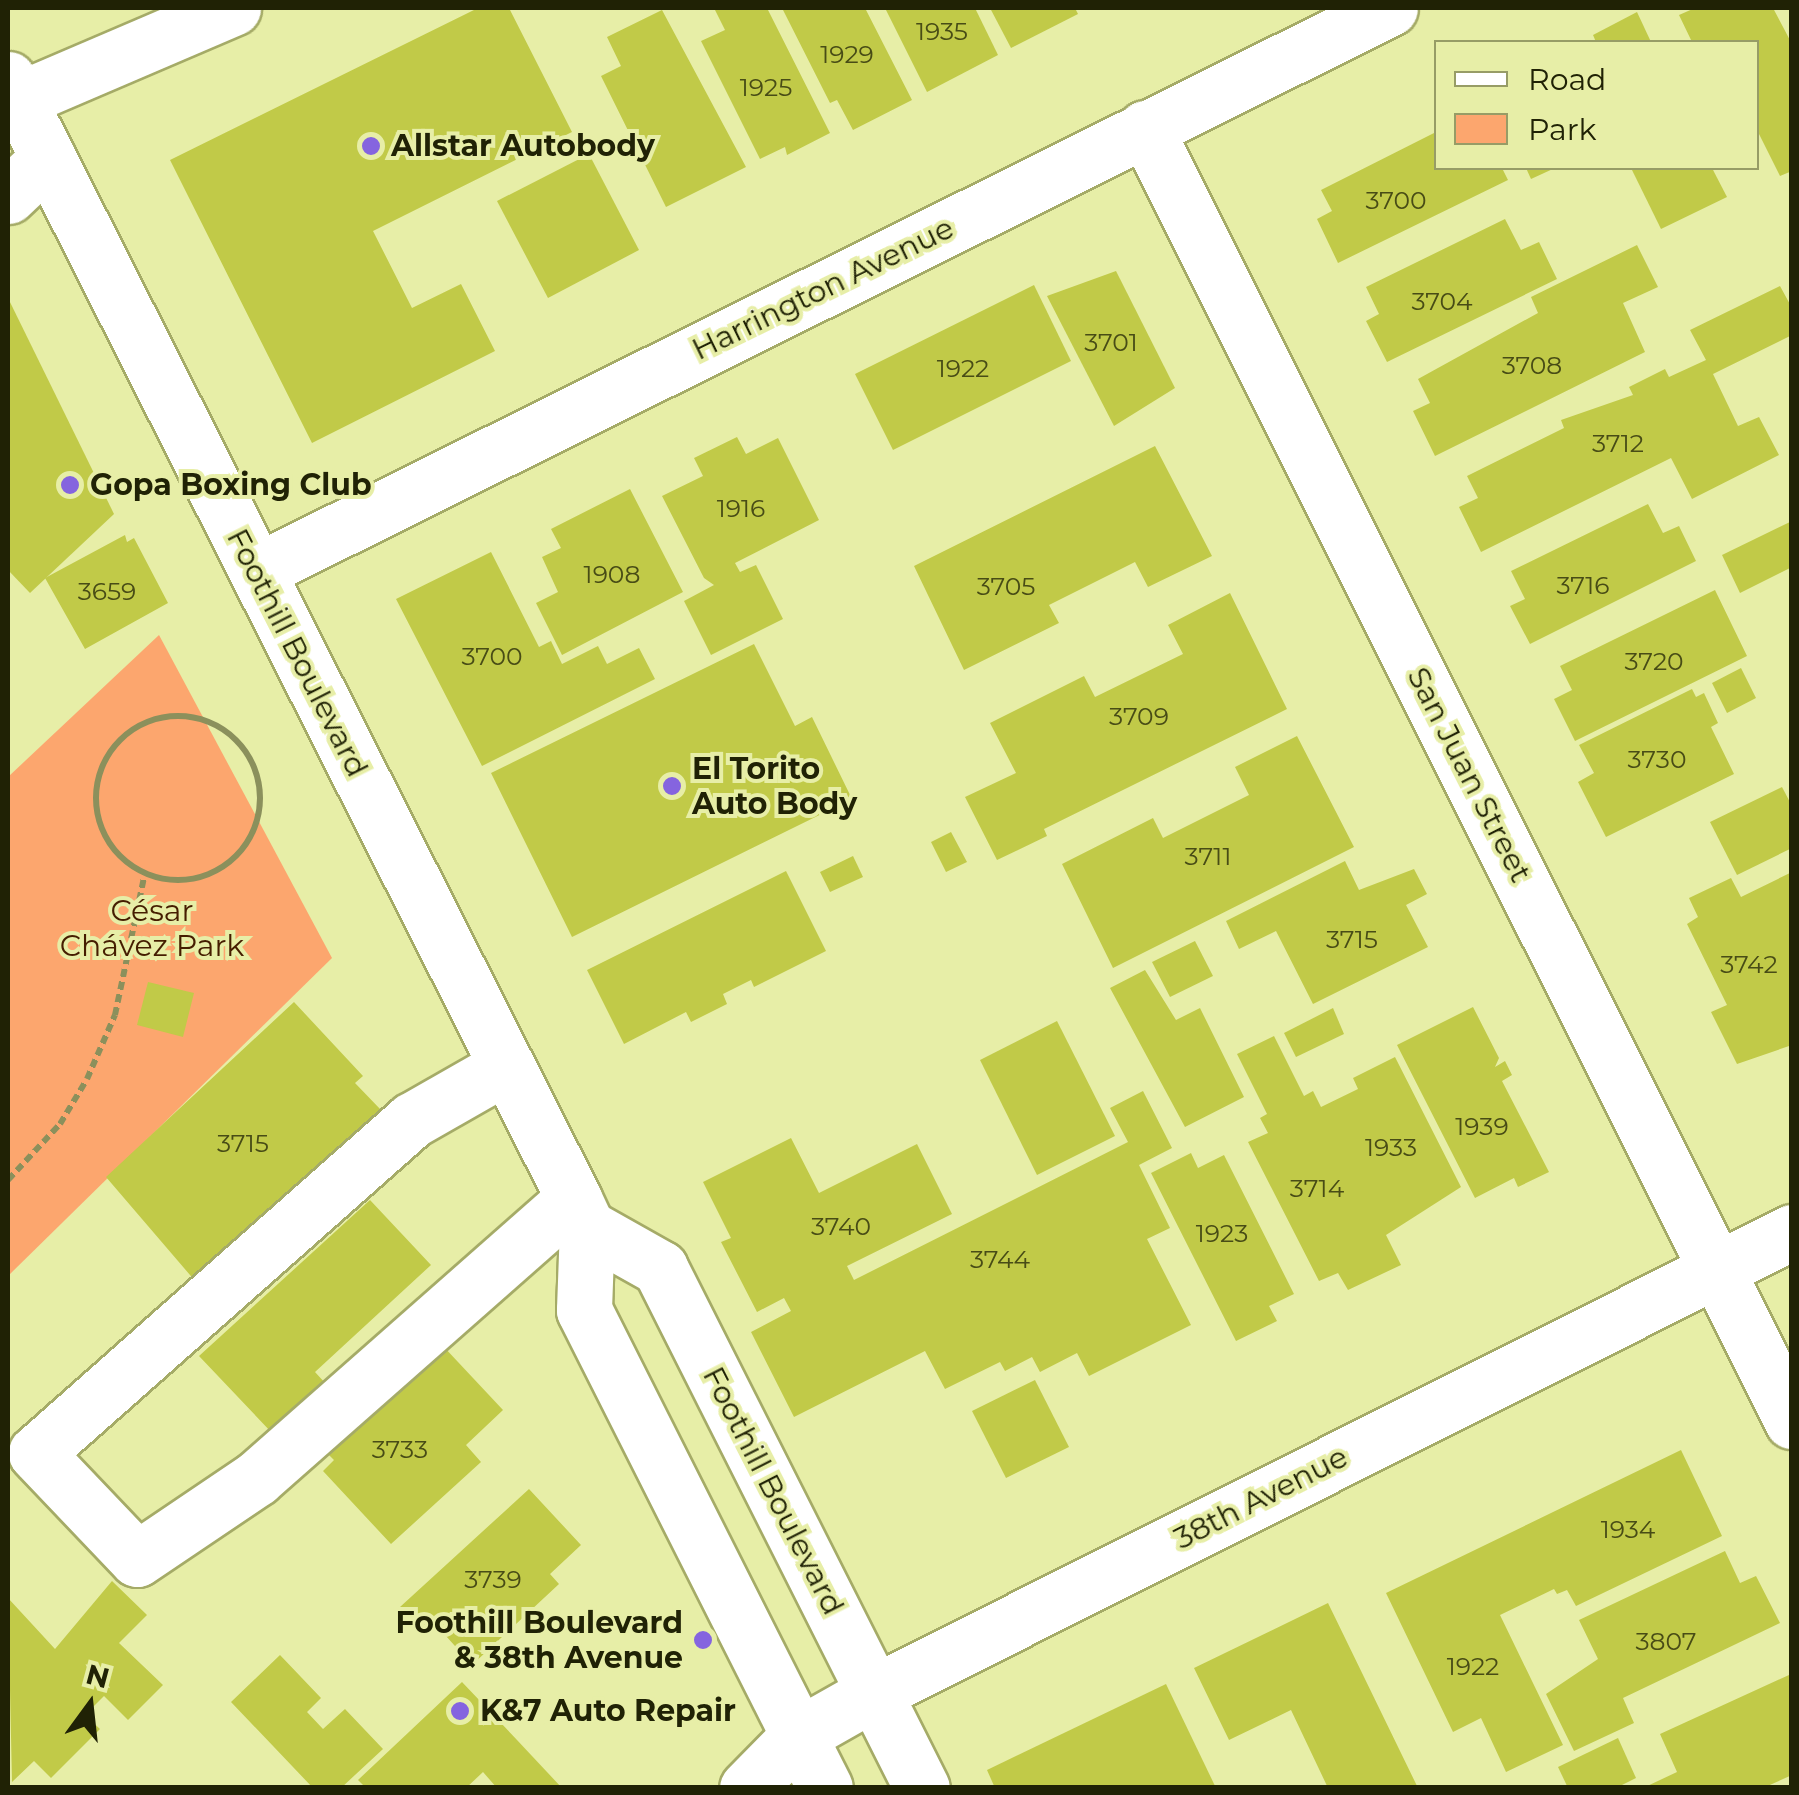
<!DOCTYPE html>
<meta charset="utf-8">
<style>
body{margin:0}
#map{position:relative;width:1799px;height:1795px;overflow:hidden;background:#e7eea7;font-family:Montserrat,sans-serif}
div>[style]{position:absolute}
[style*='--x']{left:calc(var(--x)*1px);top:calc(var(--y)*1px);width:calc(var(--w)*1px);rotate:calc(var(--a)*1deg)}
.green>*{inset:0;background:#fca66e}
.building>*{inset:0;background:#c1ca48}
.path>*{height:6px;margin-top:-3px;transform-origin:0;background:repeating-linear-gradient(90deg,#8b905c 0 8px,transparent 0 13px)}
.path>.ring{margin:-3px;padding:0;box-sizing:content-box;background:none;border:6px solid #8b905c;border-radius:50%}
.roads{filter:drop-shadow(2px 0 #a5ab67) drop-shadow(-2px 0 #a5ab67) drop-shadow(0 2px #a5ab67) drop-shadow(0 -2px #a5ab67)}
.minor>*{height:55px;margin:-27.5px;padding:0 27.5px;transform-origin:27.5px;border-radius:27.5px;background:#fff}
.major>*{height:55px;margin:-27.5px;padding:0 27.5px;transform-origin:27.5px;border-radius:27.5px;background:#fff}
.dots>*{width:28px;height:28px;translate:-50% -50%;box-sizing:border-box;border:5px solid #e7eea7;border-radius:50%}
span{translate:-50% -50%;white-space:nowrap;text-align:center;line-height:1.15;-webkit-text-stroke:8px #e7eea7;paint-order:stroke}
.number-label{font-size:25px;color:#484c16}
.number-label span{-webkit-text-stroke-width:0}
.poi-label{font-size:30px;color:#202205;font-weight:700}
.left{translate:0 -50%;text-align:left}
.right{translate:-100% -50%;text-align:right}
.street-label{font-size:30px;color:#202205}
.park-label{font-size:30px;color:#451d00}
.frame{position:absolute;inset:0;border:10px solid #202205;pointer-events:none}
.legend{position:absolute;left:1434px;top:40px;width:325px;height:130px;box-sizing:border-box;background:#e7eea7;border:2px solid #979c66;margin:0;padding:12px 18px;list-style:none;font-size:30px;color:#202205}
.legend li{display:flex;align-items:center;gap:20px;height:50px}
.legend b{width:50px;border:2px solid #979c66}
.north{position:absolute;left:40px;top:1655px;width:100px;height:100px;-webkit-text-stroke:8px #e7eea7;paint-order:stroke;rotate:15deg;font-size:28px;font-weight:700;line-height:40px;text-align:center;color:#202205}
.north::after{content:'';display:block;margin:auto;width:35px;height:45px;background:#202205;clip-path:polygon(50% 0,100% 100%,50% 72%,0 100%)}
</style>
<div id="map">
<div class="green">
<i style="clip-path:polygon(159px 635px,332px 958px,8px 1276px,8px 777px)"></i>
</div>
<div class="building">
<i style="clip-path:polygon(478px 8px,509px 8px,572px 132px,373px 231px,412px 308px,461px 284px,495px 351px,312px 443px,170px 160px)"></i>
<i style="clip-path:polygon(714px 8px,767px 8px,830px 133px,787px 155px,785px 147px,760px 159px,701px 41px,725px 30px)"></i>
<i style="clip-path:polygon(782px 8px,865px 8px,912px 100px,853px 130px,837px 100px,830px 103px)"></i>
<i style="clip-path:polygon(885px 8px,975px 8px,998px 55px,927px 92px)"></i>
<i style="clip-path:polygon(990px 8px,1075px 8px,1078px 14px,1011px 48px)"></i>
<i style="clip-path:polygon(1695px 8px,1773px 8px,1792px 44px,1792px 171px,1780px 176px,1756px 128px,1756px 42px,1692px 42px,1679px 15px)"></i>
<i style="clip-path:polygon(662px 10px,746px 167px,666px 207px,601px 76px,621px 66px,607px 37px)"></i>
<i style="clip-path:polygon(1637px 12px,1651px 42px,1596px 42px,1593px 35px)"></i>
<i style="clip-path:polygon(1436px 132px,1436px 168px,1502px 168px,1508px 180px,1338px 263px,1317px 219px,1332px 211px,1321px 190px)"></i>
<i style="clip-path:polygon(589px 154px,639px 250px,548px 298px,497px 201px)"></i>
<i style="clip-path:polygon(1526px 168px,1555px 168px,1531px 179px)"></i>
<i style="clip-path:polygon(1631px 168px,1712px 168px,1727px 197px,1661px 229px)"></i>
<i style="clip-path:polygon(1505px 219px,1521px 250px,1539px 242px,1557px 279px,1387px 362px,1366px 321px,1379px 314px,1366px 287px)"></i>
<i style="clip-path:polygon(1637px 245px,1658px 287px,1623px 303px,1645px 352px,1435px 456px,1413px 411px,1430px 403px,1418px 379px,1538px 313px,1531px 297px)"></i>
<i style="clip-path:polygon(1116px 271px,1175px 388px,1114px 426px,1047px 296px)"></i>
<i style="clip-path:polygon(1034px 285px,1071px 361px,893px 450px,855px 374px)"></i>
<i style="clip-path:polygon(1780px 286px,1792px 308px,1792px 335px,1713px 374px,1738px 426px,1759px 417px,1779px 455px,1692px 499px,1671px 458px,1481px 552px,1459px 507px,1478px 498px,1467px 476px,1564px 428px,1561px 420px,1633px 395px,1629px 387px,1665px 369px,1669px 377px,1706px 360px,1690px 330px)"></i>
<i style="clip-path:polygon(8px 298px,114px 514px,30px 593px,8px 570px)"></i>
<i style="clip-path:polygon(737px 437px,746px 454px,778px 438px,819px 520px,735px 563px,740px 572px,756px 565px,783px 619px,711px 655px,684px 601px,714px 585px,704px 578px,662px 496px,703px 476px,694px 458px)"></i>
<i style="clip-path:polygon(1155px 446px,1212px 556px,1148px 587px,1135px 562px,1049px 605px,1059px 623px,964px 670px,914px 566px)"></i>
<i style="clip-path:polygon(630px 489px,683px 592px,562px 655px,536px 603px,558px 592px,542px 557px,561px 548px,551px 529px)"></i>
<i style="clip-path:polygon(1648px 504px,1663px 533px,1679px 526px,1696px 561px,1530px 644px,1510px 606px,1525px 599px,1511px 571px)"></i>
<i style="clip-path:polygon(1792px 521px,1792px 567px,1740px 593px,1722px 555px)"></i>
<i style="clip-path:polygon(125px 535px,127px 542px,134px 538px,168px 603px,85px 649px,45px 578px)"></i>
<i style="clip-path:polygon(491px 552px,539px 647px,551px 641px,562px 664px,598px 646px,607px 664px,639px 648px,655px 679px,482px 766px,396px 599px)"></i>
<i style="clip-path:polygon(1715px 590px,1747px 656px,1575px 741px,1554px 699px,1572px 690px,1560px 666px)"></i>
<i style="clip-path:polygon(1230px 593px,1287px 709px,1044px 829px,1047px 836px,997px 860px,965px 797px,1016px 773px,990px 723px,1084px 676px,1095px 697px,1183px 654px,1168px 625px)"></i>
<i style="clip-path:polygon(754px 644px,795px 726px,812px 717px,852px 799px,572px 937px,491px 773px)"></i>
<i style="clip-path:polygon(1741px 668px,1756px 698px,1727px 713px,1712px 683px)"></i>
<i style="clip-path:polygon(1692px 689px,1696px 697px,1704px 693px,1718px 723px,1711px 727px,1734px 774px,1606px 837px,1578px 782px,1594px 773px,1579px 745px)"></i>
<i style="clip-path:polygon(1297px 736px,1354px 847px,1113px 968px,1062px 864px,1153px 818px,1163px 838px,1249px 795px,1235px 767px)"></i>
<i style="clip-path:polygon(1782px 787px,1792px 806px,1792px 848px,1737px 875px,1710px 822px)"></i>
<i style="clip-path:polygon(951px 832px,967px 862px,946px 872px,931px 842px)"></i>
<i style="clip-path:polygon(853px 856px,863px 877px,830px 892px,820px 872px)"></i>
<i style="clip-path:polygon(1345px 861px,1359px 890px,1414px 869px,1427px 894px,1406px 905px,1428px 947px,1313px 1004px,1276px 931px,1239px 949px,1226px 921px)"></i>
<i style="clip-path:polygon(786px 871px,826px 951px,754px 987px,751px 980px,723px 994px,727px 1004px,691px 1022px,686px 1012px,624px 1044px,587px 970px)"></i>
<i style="clip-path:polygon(1792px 872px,1792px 1045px,1737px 1064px,1711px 1012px,1727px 1005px,1687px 924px,1698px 917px,1689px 898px,1731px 878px,1741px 897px)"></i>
<i style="clip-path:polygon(1195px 941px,1213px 976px,1170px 997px,1152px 962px)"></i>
<i style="clip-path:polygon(1145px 970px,1176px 1020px,1200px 1008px,1244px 1097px,1185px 1127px,1110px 988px)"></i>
<i style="clip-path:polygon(148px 982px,194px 993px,183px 1037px,137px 1025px)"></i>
<i style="clip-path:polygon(294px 1002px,363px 1076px,355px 1083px,381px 1110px,196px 1282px,106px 1177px)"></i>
<i style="clip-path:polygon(1473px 1007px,1499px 1058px,1495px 1067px,1505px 1061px,1512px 1075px,1502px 1081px,1549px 1172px,1518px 1187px,1514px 1178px,1475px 1198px,1397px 1045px)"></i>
<i style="clip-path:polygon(1333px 1008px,1344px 1034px,1296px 1057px,1284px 1033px)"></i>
<i style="clip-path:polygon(1057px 1021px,1115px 1136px,1037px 1175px,980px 1060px)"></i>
<i style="clip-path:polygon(1274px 1036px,1304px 1096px,1313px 1091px,1321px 1107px,1358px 1089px,1353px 1078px,1395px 1057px,1461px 1187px,1386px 1235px,1401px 1265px,1348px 1290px,1338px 1273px,1319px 1281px,1248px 1142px,1268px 1133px,1260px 1118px,1267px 1114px,1237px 1054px)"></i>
<i style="clip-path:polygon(1143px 1091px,1172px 1148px,1139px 1165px,1170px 1228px,1147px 1239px,1191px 1325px,1089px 1376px,1077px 1353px,1040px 1372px,1032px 1357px,1005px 1371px,1000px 1362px,945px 1389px,925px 1351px,794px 1417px,751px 1332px,791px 1311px,784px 1298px,757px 1312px,721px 1242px,731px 1238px,703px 1182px,791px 1138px,819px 1193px,917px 1144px,952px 1214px,847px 1266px,854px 1280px,1128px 1142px,1110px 1108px)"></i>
<i style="clip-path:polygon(1191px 1153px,1198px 1168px,1224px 1155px,1294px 1294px,1269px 1306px,1277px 1321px,1236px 1341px,1151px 1173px)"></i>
<i style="clip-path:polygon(370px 1200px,431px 1265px,315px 1372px,326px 1384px,272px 1433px,199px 1356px)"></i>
<i style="clip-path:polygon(443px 1346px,503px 1410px,466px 1445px,481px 1462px,391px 1544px,323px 1471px,334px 1460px,327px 1453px)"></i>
<i style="clip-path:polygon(1035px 1380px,1069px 1447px,1006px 1478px,972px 1411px)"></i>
<i style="clip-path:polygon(1681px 1450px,1722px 1536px,1576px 1606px,1567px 1590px,1557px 1594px,1554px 1589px,1500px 1615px,1563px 1745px,1506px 1772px,1481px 1718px,1453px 1732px,1386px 1593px)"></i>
<i style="clip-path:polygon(529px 1489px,581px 1545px,550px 1574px,559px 1584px,472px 1665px,437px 1626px,427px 1635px,400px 1607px)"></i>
<i style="clip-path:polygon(1725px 1551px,1740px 1583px,1756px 1576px,1780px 1623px,1623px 1698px,1634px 1723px,1574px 1751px,1546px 1694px,1598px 1659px,1579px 1620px)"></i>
<i style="clip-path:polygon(112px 1581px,147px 1615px,119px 1643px,163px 1685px,128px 1720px,104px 1696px,85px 1715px,100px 1729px,51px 1778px,34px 1761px,12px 1782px,8px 1598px,55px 1649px)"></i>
<i style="clip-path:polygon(1328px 1603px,1418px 1788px,1328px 1788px,1291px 1710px,1229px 1740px,1194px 1668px)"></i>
<i style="clip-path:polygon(280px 1655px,321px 1698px,307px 1712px,323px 1729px,345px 1709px,383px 1749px,341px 1788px,313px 1788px,231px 1702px)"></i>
<i style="clip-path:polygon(1789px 1675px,1792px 1775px,1763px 1788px,1643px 1788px,1677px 1772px,1660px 1734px)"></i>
<i style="clip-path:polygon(462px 1682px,517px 1740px,562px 1788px,497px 1788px,483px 1772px,466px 1788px,366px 1788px,358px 1780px)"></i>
<i style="clip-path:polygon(1166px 1684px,1216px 1788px,995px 1788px,987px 1770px)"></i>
<i style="clip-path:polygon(1618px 1738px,1636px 1778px,1616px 1788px,1568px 1788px,1558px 1767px)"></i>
</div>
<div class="path">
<i class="ring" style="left:96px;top:716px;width:158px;height:158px"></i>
<i style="--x:8;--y:1180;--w:76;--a:-47.1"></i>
<i style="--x:60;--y:1124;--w:52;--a:-59"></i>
<i style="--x:87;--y:1079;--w:70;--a:-66.4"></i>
<i style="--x:115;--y:1015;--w:145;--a:-78.1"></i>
</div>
<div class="roads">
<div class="minor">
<i style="--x:18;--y:100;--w:234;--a:-23.2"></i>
<i style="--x:1145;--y:128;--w:1446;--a:63.42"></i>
<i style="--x:8;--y:196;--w:55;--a:-43.5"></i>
<i style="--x:257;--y:571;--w:1265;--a:-26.42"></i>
<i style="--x:505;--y:1067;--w:107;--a:150.3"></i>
<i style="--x:412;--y:1120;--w:502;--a:138.47"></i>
<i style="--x:36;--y:1453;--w:146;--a:46.4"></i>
<i style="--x:137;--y:1559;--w:145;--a:-34"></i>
<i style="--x:257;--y:1478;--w:422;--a:-41.4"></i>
<i style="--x:747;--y:1788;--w:74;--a:-45.5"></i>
<i style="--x:799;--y:1735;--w:87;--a:-29.5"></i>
<i style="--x:875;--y:1692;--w:1026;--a:-26.64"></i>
</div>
<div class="major">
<i style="--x:8;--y:79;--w:1255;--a:63.19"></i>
<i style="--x:574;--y:1199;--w:31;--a:65"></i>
<i style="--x:587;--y:1227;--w:83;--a:92.1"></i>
<i style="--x:584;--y:1310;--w:535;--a:63.24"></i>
<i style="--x:587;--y:1227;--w:84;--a:29.3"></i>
<i style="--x:660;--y:1268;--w:582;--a:63.26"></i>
</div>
</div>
<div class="dots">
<i style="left:371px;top:146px;background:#8564df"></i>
<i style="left:70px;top:485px;background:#8564df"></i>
<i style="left:672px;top:786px;background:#8564df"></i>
<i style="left:703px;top:1640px;background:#8564df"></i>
<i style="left:460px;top:1711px;background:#8564df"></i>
</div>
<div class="number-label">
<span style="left:942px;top:31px">1935</span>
<span style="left:847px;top:54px">1929</span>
<span style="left:766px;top:87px">1925</span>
<span style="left:1396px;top:200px">3700</span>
<span style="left:1442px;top:301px">3704</span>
<span style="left:1111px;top:342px">3701</span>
<span style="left:1532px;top:365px">3708</span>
<span style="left:963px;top:368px">1922</span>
<span style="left:1618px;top:443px">3712</span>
<span style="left:741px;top:508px">1916</span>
<span style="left:612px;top:574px">1908</span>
<span style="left:1583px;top:585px">3716</span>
<span style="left:1006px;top:586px">3705</span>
<span style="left:107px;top:591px">3659</span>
<span style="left:492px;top:656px">3700</span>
<span style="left:1654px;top:661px">3720</span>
<span style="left:1139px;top:716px">3709</span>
<span style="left:1657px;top:759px">3730</span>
<span style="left:1208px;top:856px">3711</span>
<span style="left:1352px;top:939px">3715</span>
<span style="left:1749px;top:964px">3742</span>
<span style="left:1482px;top:1126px">1939</span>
<span style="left:243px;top:1143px">3715</span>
<span style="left:1391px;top:1147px">1933</span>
<span style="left:1317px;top:1188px">3714</span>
<span style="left:841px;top:1226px">3740</span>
<span style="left:1222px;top:1233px">1923</span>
<span style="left:1000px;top:1259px">3744</span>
<span style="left:400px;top:1449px">3733</span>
<span style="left:1628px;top:1529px">1934</span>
<span style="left:493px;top:1579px">3739</span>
<span style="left:1666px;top:1641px">3807</span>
<span style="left:1473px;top:1666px">1922</span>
</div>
<div class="poi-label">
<span class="left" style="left:391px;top:146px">Allstar Autobody</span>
<span class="left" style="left:90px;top:485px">Gopa Boxing Club</span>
<span class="left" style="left:692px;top:786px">El Torito<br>Auto Body</span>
<span class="right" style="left:683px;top:1640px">Foothill Boulevard<br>&amp; 38th Avenue</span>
<span class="left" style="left:480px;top:1711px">K&amp;7 Auto Repair</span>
</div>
<div class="street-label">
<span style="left:823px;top:289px;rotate:-26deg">Harrington Avenue</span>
<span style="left:297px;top:653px;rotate:63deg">Foothill Boulevard</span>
<span style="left:1469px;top:775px;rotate:63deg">San Juan Street</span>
<span style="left:773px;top:1491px;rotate:63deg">Foothill Boulevard</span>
<span style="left:1261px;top:1498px;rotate:-27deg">38th Avenue</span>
</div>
<div class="park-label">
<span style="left:152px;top:928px">César<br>Chávez Park</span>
</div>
<div class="frame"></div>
<ul class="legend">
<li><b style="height:12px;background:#fff"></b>Road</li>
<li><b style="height:28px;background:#fca66e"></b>Park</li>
</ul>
<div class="north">N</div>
</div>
